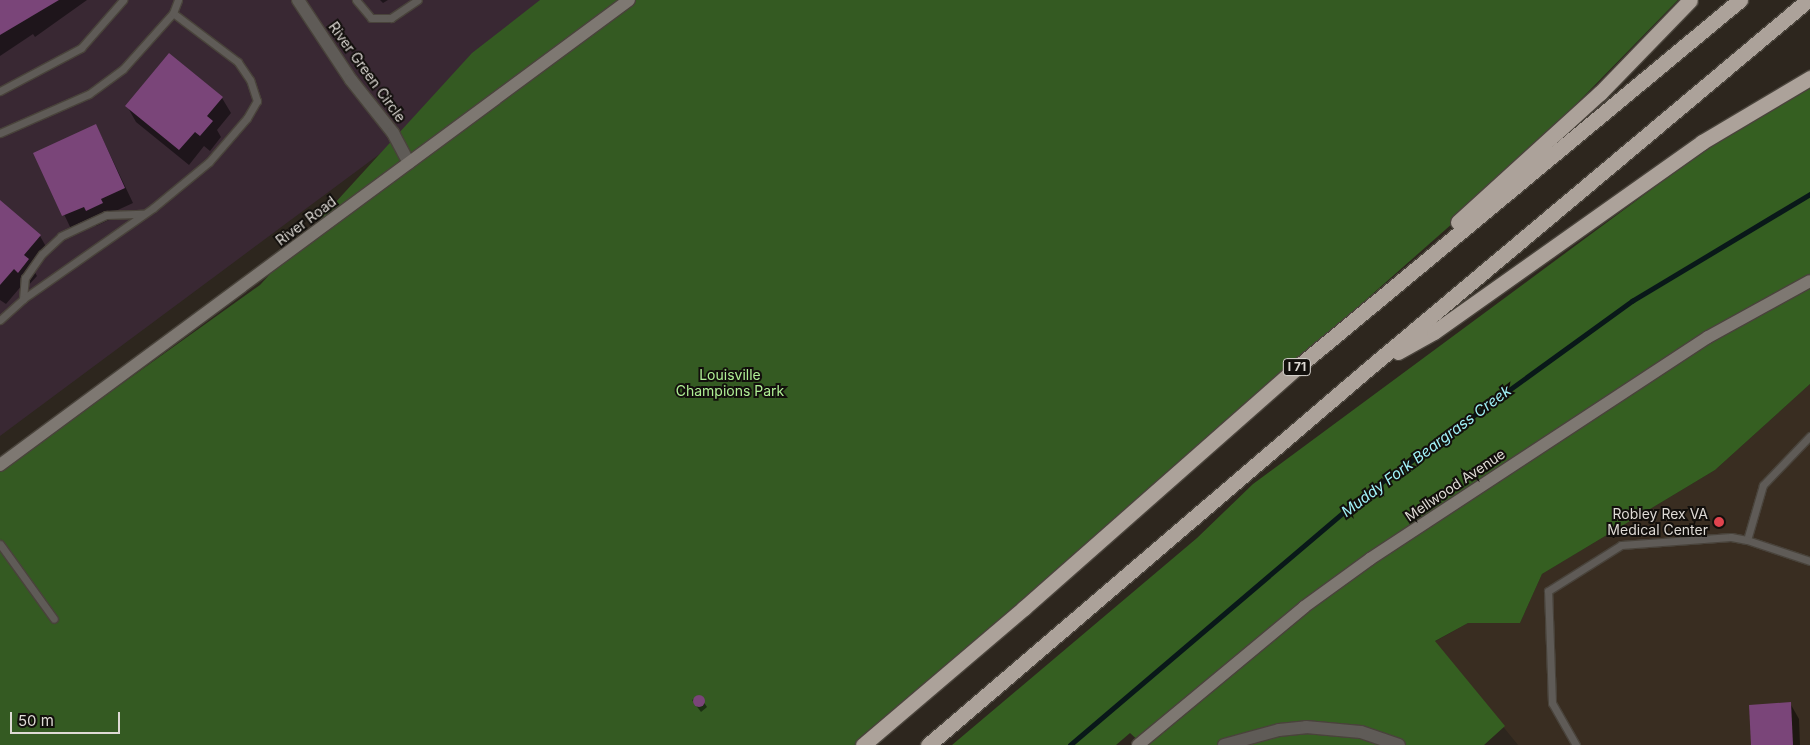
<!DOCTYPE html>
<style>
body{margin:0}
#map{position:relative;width:1810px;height:745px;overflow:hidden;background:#2d261e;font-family:Inter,sans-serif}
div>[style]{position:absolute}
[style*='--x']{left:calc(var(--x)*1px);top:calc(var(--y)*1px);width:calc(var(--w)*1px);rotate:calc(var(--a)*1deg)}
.built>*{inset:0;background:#392d21}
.industrial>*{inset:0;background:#392833}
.green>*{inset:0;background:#345a22}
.forest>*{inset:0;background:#355f21}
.shadow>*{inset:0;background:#0007}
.stream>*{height:4.5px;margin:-2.25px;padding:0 2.25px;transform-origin:2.25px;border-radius:2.25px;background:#091819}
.building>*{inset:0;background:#7a4579}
.round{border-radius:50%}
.roads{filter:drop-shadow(1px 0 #49433b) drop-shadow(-1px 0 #49433b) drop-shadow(0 1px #49433b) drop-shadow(0 -1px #49433b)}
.lane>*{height:7px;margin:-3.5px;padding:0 3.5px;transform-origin:3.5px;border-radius:3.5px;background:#5f5b57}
.street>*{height:12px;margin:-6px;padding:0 6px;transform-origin:6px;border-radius:6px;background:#5f5b57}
.secondary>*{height:12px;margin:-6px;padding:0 6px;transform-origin:6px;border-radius:6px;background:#7e7872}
.highway>*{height:15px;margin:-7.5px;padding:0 7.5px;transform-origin:7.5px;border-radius:7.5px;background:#aca29a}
.dots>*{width:14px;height:14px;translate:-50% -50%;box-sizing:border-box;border:2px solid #120f0c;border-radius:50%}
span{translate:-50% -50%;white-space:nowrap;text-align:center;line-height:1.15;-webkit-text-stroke:4px #120f0c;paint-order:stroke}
.shield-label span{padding:1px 4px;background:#120f0c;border:1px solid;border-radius:4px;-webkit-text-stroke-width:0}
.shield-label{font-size:12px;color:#dedad5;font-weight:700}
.street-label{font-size:14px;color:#dedad5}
.park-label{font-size:14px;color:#afee95}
.poi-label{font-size:14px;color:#dedad5}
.right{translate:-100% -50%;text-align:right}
.water-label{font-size:15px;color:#a0f2f8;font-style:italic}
.scale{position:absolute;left:10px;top:712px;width:110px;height:22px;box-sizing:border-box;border:2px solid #dedad5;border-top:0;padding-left:6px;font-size:15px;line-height:18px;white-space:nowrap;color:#dedad5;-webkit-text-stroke:4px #120f0c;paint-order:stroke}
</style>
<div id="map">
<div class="built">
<i style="clip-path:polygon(1810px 384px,1810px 745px,1518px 745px,1434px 642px,1468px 623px,1520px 623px,1542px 574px,1715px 470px)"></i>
</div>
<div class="industrial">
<i style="clip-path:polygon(0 0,587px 0,0 436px)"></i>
</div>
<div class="green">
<i style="clip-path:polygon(540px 0,1678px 0,1504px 178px,861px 745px,0 745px,0 471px,260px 285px,472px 53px)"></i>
</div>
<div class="forest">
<i style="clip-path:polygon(1810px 88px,1810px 384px,1715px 470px,1542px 574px,1520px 623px,1468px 623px,1435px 641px,1505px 726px,1484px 745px,1143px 745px,1130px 733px,1116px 745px,952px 745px,1197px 538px,1253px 484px,1721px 138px)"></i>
</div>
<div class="shadow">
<i style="clip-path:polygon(0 0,87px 0,35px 37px,33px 34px,0 56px)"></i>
<i style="clip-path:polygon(380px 0,388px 0,383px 3px)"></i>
<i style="clip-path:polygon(222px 98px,231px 113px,217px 130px,221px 137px,210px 151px,204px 146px,189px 165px,136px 122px,127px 106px)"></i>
<i style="clip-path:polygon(96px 125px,133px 203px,109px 214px,111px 219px,96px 226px,94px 221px,72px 231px,35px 153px)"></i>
<i style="clip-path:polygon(0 202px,40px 236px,49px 252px,33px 269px,37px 276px,27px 287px,23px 284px,6px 304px,0 300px)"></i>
<i style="clip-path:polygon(699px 695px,707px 707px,701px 712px,692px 700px)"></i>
<i style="clip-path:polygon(1790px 703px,1799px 719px,1800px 745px,1752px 745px)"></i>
</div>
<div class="stream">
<i style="--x:1070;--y:745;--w:386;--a:-40.4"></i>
<i style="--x:1364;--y:495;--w:331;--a:-35.9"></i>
<i style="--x:1632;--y:301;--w:208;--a:-31"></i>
</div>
<div class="building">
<i style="clip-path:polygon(0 0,59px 0,0 35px)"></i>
<i style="clip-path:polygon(169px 53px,223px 97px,207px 116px,213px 121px,200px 136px,195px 132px,179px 150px,125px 106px)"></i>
<i style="clip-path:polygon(96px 124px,125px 188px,101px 199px,103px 203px,86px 211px,84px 207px,62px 216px,33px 153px)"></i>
<i style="clip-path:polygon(0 200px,41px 235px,24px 255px,29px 259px,18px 273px,14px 269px,0 285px)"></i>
<i class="round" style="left:693px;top:695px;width:12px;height:12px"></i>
<i style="clip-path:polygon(1791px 702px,1793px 745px,1751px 745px,1749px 705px)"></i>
</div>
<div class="roads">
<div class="lane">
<i style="--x:356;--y:0;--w:23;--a:50"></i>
<i style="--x:371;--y:18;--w:20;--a:0"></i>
<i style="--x:391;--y:18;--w:32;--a:-34"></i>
<i style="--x:0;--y:91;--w:92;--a:-28"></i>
<i style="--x:81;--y:48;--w:64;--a:-48.8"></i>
<i style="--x:0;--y:133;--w:97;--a:-23.7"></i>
<i style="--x:89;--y:94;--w:42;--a:-36.3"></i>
<i style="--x:123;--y:69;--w:75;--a:-48.2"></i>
<i style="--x:23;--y:299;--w:21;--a:-85"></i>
<i style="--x:25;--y:278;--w:29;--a:-55"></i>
<i style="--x:42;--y:254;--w:26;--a:-43"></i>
<i style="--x:61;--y:236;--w:50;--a:-25"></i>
<i style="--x:106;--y:215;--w:37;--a:-2"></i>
<i style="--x:0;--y:320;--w:31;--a:-42"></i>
<i style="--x:23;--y:299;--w:159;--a:-35"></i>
<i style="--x:153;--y:208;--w:72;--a:-39.4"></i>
<i style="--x:209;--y:162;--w:58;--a:-49.2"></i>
<i style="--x:247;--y:118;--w:20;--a:-60"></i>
<i style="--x:257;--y:101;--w:22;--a:-108"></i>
<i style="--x:250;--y:80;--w:22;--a:-124"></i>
<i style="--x:238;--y:62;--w:81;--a:-143"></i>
<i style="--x:173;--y:13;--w:14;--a:-69"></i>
<i style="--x:1810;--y:436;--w:68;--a:133.8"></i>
<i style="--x:1763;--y:485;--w:57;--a:106.2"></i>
<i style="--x:1747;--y:540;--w:66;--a:18.4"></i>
<i style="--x:0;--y:544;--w:92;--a:54.2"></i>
<i style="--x:1576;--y:745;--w:48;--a:-119.7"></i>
<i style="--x:1552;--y:703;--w:112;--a:-92"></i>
<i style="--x:1548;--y:591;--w:86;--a:-32.2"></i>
<i style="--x:1621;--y:545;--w:110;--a:-4.2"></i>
<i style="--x:1731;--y:537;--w:16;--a:11"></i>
</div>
<div class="street">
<i style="--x:298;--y:0;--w:96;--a:56.5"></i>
<i style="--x:351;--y:80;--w:68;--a:51.6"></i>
<i style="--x:393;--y:133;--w:34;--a:62"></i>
<i style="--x:1224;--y:745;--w:57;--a:-15.3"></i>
<i style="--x:1279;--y:730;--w:27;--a:-6"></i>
<i style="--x:1306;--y:727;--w:55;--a:5.2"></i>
<i style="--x:1361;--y:732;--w:40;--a:18.9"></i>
</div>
<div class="secondary">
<i style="--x:0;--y:465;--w:782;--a:-36.47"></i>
<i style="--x:1138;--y:745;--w:216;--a:-39.7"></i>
<i style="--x:1304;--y:607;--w:82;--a:-36"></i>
<i style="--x:1370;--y:559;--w:404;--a:-33.3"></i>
<i style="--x:1708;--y:337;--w:116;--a:-28.8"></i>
</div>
<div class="highway">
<i style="--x:1458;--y:222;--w:192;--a:-42.3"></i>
<i style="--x:1600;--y:93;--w:129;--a:-45.9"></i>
<i style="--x:1398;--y:352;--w:41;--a:-29.1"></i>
<i style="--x:1434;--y:332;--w:329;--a:-35.3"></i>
<i style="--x:1702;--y:142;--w:126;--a:-30.7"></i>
<i style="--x:863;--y:745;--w:211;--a:-40.4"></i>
<i style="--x:1024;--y:608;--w:368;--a:-41.4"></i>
<i style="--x:1300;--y:365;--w:572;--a:-39.68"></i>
<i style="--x:928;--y:745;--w:580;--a:-40.53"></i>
<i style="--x:1369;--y:368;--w:573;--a:-39.97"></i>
</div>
</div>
<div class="dots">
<i style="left:1719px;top:522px;background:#e0444e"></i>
</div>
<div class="shield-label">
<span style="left:1297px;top:367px">I 71</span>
</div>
<div class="street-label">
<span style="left:367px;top:72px;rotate:54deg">River Green Circle</span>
<span style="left:306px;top:221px;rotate:-37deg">River Road</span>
<span style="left:1455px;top:485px;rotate:-34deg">Mellwood Avenue</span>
</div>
<div class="park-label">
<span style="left:730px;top:383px">Louisville<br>Champions Park</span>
</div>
<div class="poi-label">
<span class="right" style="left:1708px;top:522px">Robley Rex VA<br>Medical Center</span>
</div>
<div class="water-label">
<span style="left:1426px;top:451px;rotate:-37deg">Muddy Fork Beargrass Creek</span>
</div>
<div class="scale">50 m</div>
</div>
